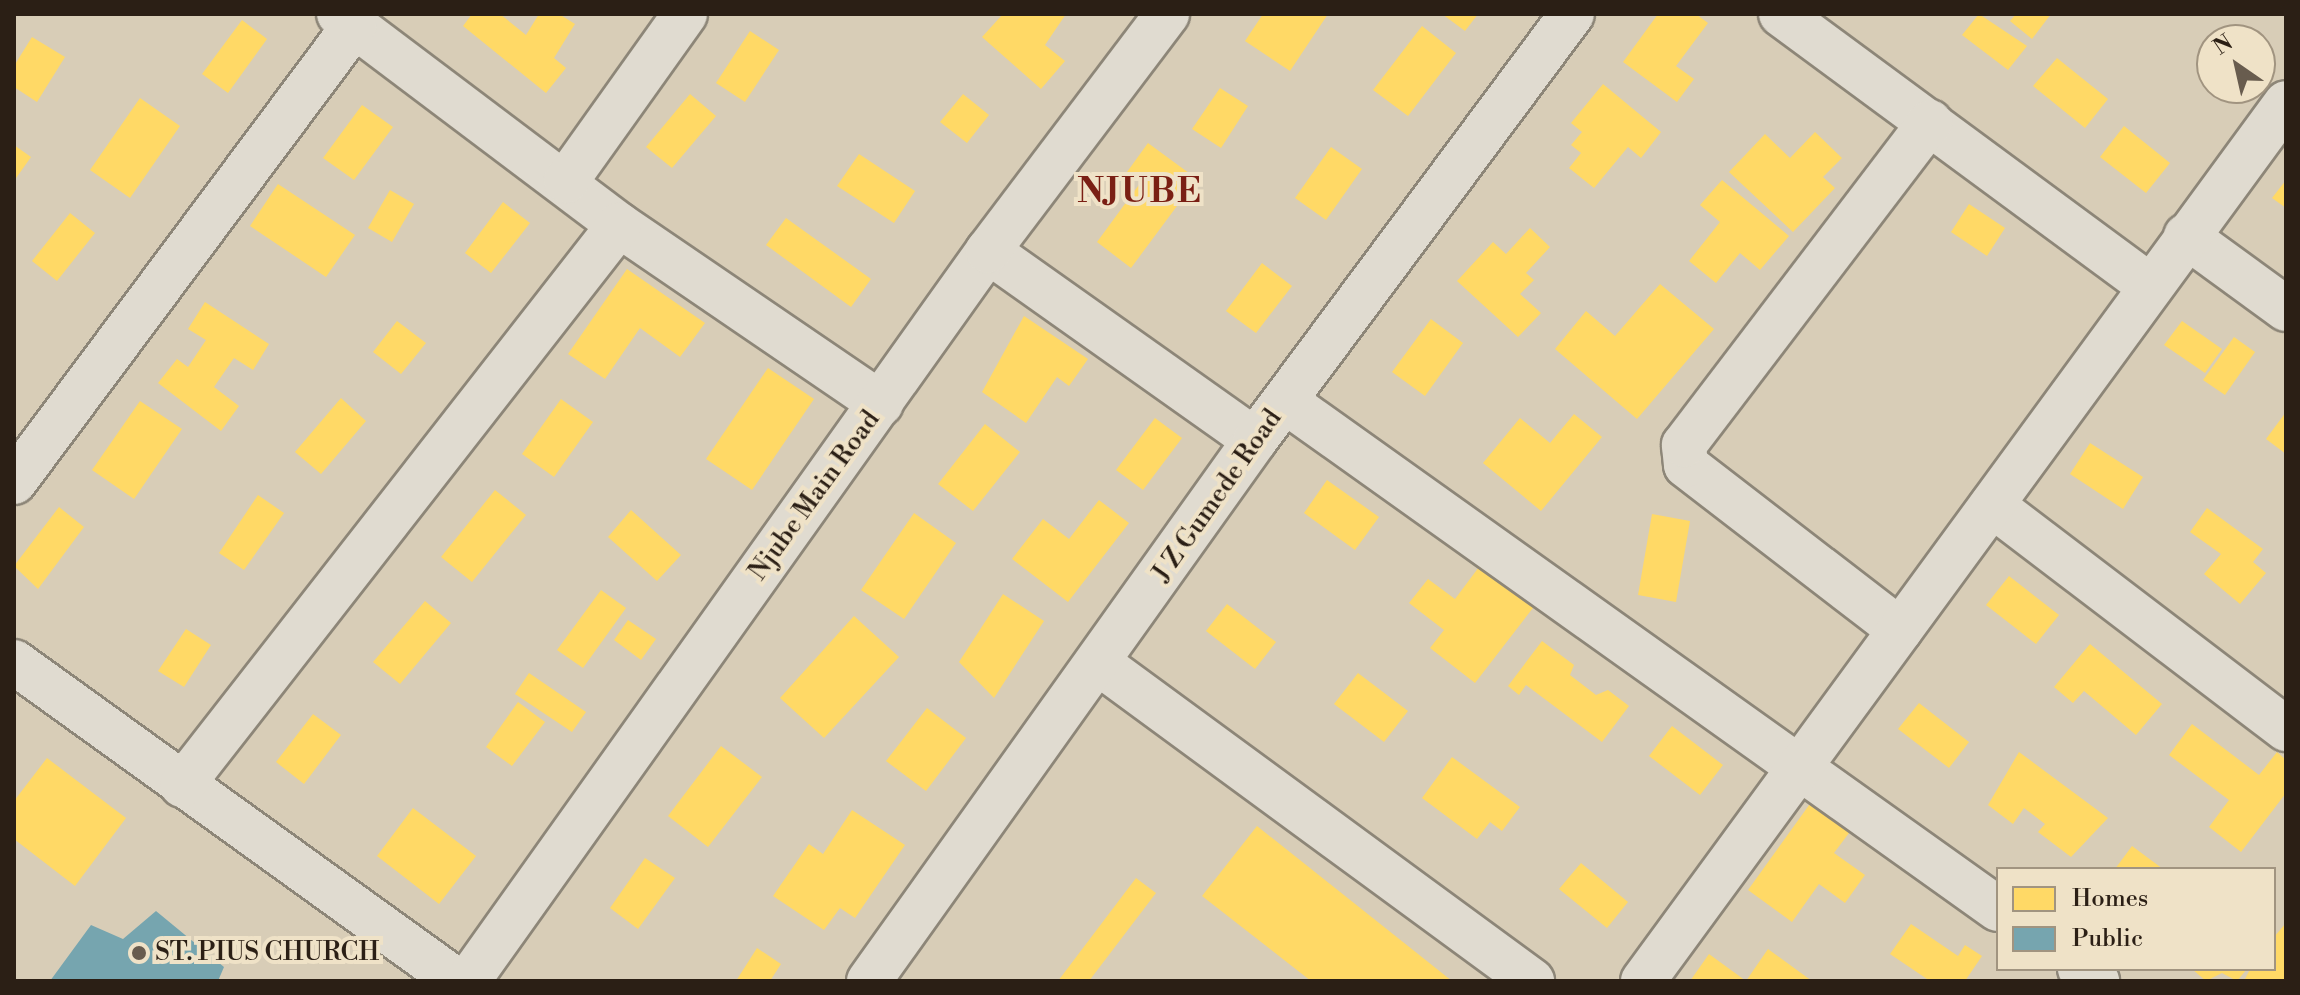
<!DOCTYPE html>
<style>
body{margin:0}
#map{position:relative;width:2300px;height:995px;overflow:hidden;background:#d8cdb7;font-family:"Libre Bodoni",serif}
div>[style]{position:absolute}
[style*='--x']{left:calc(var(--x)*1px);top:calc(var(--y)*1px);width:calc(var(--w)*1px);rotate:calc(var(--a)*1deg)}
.homes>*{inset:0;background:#ffd966}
.public>*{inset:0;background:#76a5af}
.roads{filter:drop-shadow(2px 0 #8d8678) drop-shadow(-2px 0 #8d8678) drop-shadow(0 2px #8d8678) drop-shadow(0 -2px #8d8678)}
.minor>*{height:44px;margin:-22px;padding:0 22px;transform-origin:22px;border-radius:22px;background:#e0dbd0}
.dots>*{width:22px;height:22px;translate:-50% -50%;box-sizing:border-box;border:4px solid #efe2c7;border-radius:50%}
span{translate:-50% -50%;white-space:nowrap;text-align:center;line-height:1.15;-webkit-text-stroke:8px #efe2c7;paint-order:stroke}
.street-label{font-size:26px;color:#2b1f15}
.poi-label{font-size:26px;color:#2b1f15}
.left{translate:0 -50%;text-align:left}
.district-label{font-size:34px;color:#7a1f14;font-weight:700;letter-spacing:2px}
.frame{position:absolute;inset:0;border:16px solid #2b1f15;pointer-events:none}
.legend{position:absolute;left:1996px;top:867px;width:280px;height:104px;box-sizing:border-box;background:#efe2c7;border:2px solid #a19480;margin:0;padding:10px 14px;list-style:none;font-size:24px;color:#2b1f15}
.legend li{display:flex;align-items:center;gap:16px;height:40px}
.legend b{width:40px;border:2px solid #a19480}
.north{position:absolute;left:2196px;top:24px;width:80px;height:80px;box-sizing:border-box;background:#efe2c7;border:2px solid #a19480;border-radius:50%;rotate:326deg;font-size:22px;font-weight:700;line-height:32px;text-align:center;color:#2b1f15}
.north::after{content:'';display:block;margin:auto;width:28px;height:36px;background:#685c4e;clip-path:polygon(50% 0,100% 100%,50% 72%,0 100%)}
</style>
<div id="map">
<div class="homes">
<i style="clip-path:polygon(472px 14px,500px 14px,526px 35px,539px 14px,559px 14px,575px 24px,554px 58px,566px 68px,546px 93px,463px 26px)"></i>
<i style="clip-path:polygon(1003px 14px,1066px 14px,1045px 45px,1065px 61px,1041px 89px,982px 37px)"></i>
<i style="clip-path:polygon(1263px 14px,1328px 14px,1290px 71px,1245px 41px)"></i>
<i style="clip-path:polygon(1442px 14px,1478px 14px,1465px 31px)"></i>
<i style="clip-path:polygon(1658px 14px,1696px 14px,1708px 23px,1676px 66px,1694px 79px,1677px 102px,1623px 62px)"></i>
<i style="clip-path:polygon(1979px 14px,2027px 46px,2008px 70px,1962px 35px)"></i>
<i style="clip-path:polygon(2016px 14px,2051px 14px,2032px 39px,2010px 21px)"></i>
<i style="clip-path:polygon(242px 20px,267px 39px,228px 93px,202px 74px)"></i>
<i style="clip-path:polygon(1422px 26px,1456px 53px,1408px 116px,1373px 90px)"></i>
<i style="clip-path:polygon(750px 31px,779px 50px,745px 102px,716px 83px)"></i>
<i style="clip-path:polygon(32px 37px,65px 57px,37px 102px,14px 87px,14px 66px)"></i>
<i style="clip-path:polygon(2057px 58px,2108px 99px,2085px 128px,2033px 86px)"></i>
<i style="clip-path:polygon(1603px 84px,1661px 132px,1641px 158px,1628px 147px,1594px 188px,1569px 168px,1581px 153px,1571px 145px,1582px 132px,1571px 123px)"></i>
<i style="clip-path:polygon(1220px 88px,1248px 106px,1221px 148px,1192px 129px)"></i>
<i style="clip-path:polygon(690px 94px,716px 116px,672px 168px,646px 147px)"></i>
<i style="clip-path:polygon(963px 94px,989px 115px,967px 143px,940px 122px)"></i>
<i style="clip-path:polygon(140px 98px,180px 126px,130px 198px,90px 170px)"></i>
<i style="clip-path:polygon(362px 105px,393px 127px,354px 180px,323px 158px)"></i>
<i style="clip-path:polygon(2124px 126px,2170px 163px,2146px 193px,2100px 157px)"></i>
<i style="clip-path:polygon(1815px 132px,1842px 158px,1823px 177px,1835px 188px,1793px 232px,1729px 172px,1765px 134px,1790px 158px)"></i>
<i style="clip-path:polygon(1148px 143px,1197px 179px,1131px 268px,1097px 242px,1141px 182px,1127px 172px)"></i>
<i style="clip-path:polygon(14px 145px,31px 157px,14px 181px)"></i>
<i style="clip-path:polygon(1331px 147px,1362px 169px,1326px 220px,1295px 198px)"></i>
<i style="clip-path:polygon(859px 154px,915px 191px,894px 223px,837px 186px)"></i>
<i style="clip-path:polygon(1722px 180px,1789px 236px,1760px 270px,1740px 253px,1716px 283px,1689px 261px,1720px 222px,1700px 205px)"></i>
<i style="clip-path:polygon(2286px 180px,2286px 208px,2272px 198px)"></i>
<i style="clip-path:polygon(278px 184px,355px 235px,326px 277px,250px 226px)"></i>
<i style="clip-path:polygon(390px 190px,414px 204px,392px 242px,368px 228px)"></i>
<i style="clip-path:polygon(503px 202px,530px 223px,491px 273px,465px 253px)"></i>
<i style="clip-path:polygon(1969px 204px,2005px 228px,1987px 256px,1951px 232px)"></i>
<i style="clip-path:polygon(70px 213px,95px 233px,57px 281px,32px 261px)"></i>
<i style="clip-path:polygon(786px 218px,871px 279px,851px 307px,766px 245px)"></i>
<i style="clip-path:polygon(1530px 228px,1550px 247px,1526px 273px,1534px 280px,1520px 294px,1541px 313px,1518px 337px,1457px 281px,1493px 242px,1506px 254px)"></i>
<i style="clip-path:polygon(1262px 263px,1292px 286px,1256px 333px,1226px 311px)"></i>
<i style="clip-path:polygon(627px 269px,705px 323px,680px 357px,640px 328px,605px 379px,568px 354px)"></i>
<i style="clip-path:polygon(1660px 284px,1714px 329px,1637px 419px,1555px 349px,1586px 311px,1615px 336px)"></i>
<i style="clip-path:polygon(205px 302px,269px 344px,253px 370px,234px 358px,214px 387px,239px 406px,221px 431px,158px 383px,177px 359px,188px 367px,206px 340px,188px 329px)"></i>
<i style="clip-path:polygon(1024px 316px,1088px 359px,1069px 386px,1057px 377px,1026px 423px,982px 392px)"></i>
<i style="clip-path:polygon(1431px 319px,1463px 343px,1425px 396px,1392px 372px)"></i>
<i style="clip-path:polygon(397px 321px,426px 343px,401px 374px,373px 352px)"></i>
<i style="clip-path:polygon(2182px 321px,2222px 349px,2205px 373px,2164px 345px)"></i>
<i style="clip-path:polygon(2234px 337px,2255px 352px,2225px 395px,2203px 380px)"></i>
<i style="clip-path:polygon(768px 368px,814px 399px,752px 490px,706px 459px)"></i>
<i style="clip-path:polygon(341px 398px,366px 421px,321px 474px,295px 452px)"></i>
<i style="clip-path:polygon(561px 399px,593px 422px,554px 477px,522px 454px)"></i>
<i style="clip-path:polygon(140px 401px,182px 429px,134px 499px,92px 470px)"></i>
<i style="clip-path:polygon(2286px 412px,2286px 454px,2266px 439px)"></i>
<i style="clip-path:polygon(1574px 414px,1602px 437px,1541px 511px,1483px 463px,1520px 418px,1550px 443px)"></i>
<i style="clip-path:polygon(1155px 418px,1182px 438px,1143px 490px,1116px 470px)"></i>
<i style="clip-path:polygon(985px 424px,1020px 452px,973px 511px,938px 484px)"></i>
<i style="clip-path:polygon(2090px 443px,2143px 477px,2123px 509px,2070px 474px)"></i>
<i style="clip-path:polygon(1327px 480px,1379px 517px,1355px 550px,1304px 513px)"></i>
<i style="clip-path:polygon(495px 490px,526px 515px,472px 582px,441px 557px)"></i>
<i style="clip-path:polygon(258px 495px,284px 513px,244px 570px,219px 553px)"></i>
<i style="clip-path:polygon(1099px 500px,1129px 523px,1068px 602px,1012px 559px,1043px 519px,1069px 539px)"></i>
<i style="clip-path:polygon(59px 507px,84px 527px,38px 589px,14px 566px)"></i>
<i style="clip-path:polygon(2207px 508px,2263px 549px,2253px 562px,2266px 573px,2240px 604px,2204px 574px,2221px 554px,2190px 532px)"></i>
<i style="clip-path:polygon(631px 510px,681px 555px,657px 581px,608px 537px)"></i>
<i style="clip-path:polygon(914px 513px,956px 543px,904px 619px,861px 590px)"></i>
<i style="clip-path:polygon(1652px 514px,1690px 521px,1676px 602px,1638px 595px)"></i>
<i style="clip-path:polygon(1482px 563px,1536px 604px,1475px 683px,1430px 648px,1444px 630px,1409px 603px,1428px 579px,1455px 599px)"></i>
<i style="clip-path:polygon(2009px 576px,2059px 615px,2036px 644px,1986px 605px)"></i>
<i style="clip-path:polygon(601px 590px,626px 608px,583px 668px,557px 650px)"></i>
<i style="clip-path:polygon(1003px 594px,1044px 621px,994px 698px,959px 662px)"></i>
<i style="clip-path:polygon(425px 601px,451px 623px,400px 684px,373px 662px)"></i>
<i style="clip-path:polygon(1227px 604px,1276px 642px,1255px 669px,1206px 631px)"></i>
<i style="clip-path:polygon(854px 616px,899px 657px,824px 738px,780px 698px)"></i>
<i style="clip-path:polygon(628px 620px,656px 639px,641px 660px,614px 640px)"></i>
<i style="clip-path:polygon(186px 629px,211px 645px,184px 687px,158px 671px)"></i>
<i style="clip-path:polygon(1542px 641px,1574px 665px,1570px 675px,1596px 695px,1608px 690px,1629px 706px,1602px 742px,1526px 685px,1519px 695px,1508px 686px)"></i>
<i style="clip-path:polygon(2090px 644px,2162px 704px,2136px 735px,2084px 691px,2073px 703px,2054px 687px)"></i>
<i style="clip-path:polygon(529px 673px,586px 712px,572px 732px,515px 694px)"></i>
<i style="clip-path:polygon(1358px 673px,1408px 711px,1384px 742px,1334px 704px)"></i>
<i style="clip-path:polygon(518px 702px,545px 722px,512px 766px,486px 747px)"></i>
<i style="clip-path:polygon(1919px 703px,1969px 742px,1949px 768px,1898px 729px)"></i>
<i style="clip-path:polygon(927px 708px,966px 738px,926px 791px,886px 761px)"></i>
<i style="clip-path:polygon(313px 714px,341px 735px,304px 784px,276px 762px)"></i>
<i style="clip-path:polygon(2192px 724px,2259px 775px,2277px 752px,2286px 760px,2286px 793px,2241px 852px,2209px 827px,2229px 800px,2169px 755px)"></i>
<i style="clip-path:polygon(1672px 726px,1723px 765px,1700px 795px,1649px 756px)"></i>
<i style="clip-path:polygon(721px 746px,762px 777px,708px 847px,668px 816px)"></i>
<i style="clip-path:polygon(2019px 752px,2108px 818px,2071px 857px,2038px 832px,2045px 824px,2024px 808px,2013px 824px,1988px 805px)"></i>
<i style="clip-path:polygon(1452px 757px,1520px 807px,1502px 831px,1490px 822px,1477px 839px,1422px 798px)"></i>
<i style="clip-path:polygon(47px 758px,126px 818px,75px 886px,14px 839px,14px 801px)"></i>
<i style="clip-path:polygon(1812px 801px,1852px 829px,1834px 853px,1865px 875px,1845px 903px,1819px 884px,1792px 922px,1748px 890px)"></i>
<i style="clip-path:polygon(413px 808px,476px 856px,439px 904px,377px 856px)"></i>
<i style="clip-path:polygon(852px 810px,905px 845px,855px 918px,840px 908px,824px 930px,773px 896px,809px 844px,823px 854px)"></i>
<i style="clip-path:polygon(1257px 826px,1452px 981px,1311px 981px,1202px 896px)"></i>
<i style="clip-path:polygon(2132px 846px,2163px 869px,2115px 869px)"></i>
<i style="clip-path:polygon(645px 858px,675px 878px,638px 929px,610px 908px)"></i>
<i style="clip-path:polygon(1581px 863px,1628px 902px,1607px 928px,1559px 889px)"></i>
<i style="clip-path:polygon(1136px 878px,1156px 893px,1089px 981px,1058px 981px)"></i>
<i style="clip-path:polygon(2286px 923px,2286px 981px,2244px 981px,2250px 969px,2274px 969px,2274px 937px)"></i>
<i style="clip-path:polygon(1911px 924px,1958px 956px,1965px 945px,1982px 956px,1965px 981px,1930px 981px,1890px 954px)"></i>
<i style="clip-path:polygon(757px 948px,781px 964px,770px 981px,736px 981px)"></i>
<i style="clip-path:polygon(1768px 949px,1812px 981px,1690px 981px,1709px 954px,1746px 981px)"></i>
<i style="clip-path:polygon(2192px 969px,2247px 969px,2237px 981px,2222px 973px,2206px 981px)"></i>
</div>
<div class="public">
<i style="clip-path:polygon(156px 911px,224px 967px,218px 981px,50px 981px,91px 925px,123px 939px)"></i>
</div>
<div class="roads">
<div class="minor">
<i style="--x:339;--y:14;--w:351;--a:37"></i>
<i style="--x:619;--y:225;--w:317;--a:34.3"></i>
<i style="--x:1781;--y:14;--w:457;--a:36.4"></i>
<i style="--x:566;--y:181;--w:205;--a:-54.5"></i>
<i style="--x:2186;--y:236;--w:124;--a:36.1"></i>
<i style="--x:988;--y:251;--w:327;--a:35.3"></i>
<i style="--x:1285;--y:401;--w:875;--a:35.47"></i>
<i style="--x:14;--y:482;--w:569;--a:-53.29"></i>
<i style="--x:1992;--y:505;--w:370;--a:37.3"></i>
<i style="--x:1900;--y:630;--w:270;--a:-142.4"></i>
<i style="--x:1686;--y:465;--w:20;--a:-96"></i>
<i style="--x:1684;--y:445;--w:406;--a:-52.7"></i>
<i style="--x:14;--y:662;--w:546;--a:35.76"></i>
<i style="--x:1100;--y:664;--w:536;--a:36.27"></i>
<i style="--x:182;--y:785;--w:710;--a:-52.03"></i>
<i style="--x:2080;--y:969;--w:21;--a:35"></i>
<i style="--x:468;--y:981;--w:896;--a:-54.54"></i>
<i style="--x:988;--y:251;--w:297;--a:-52.9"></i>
<i style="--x:869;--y:981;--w:665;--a:-54.49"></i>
<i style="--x:1255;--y:440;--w:531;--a:-53.35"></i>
<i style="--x:1643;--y:981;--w:1088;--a:-53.78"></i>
</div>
</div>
<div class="dots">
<i style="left:139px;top:953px;background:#685c4e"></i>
</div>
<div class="street-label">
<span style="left:815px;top:496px;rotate:-54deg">Njube Main Road</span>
<span style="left:1218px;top:496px;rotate:-55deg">J Z Gumede Road</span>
</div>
<div class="poi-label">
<span class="left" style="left:155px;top:953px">ST. PIUS CHURCH</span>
</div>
<div class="district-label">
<span style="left:1140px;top:193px">NJUBE</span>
</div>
<div class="frame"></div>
<ul class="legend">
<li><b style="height:22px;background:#ffd966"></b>Homes</li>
<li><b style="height:22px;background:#76a5af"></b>Public</li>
</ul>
<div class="north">N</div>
</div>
